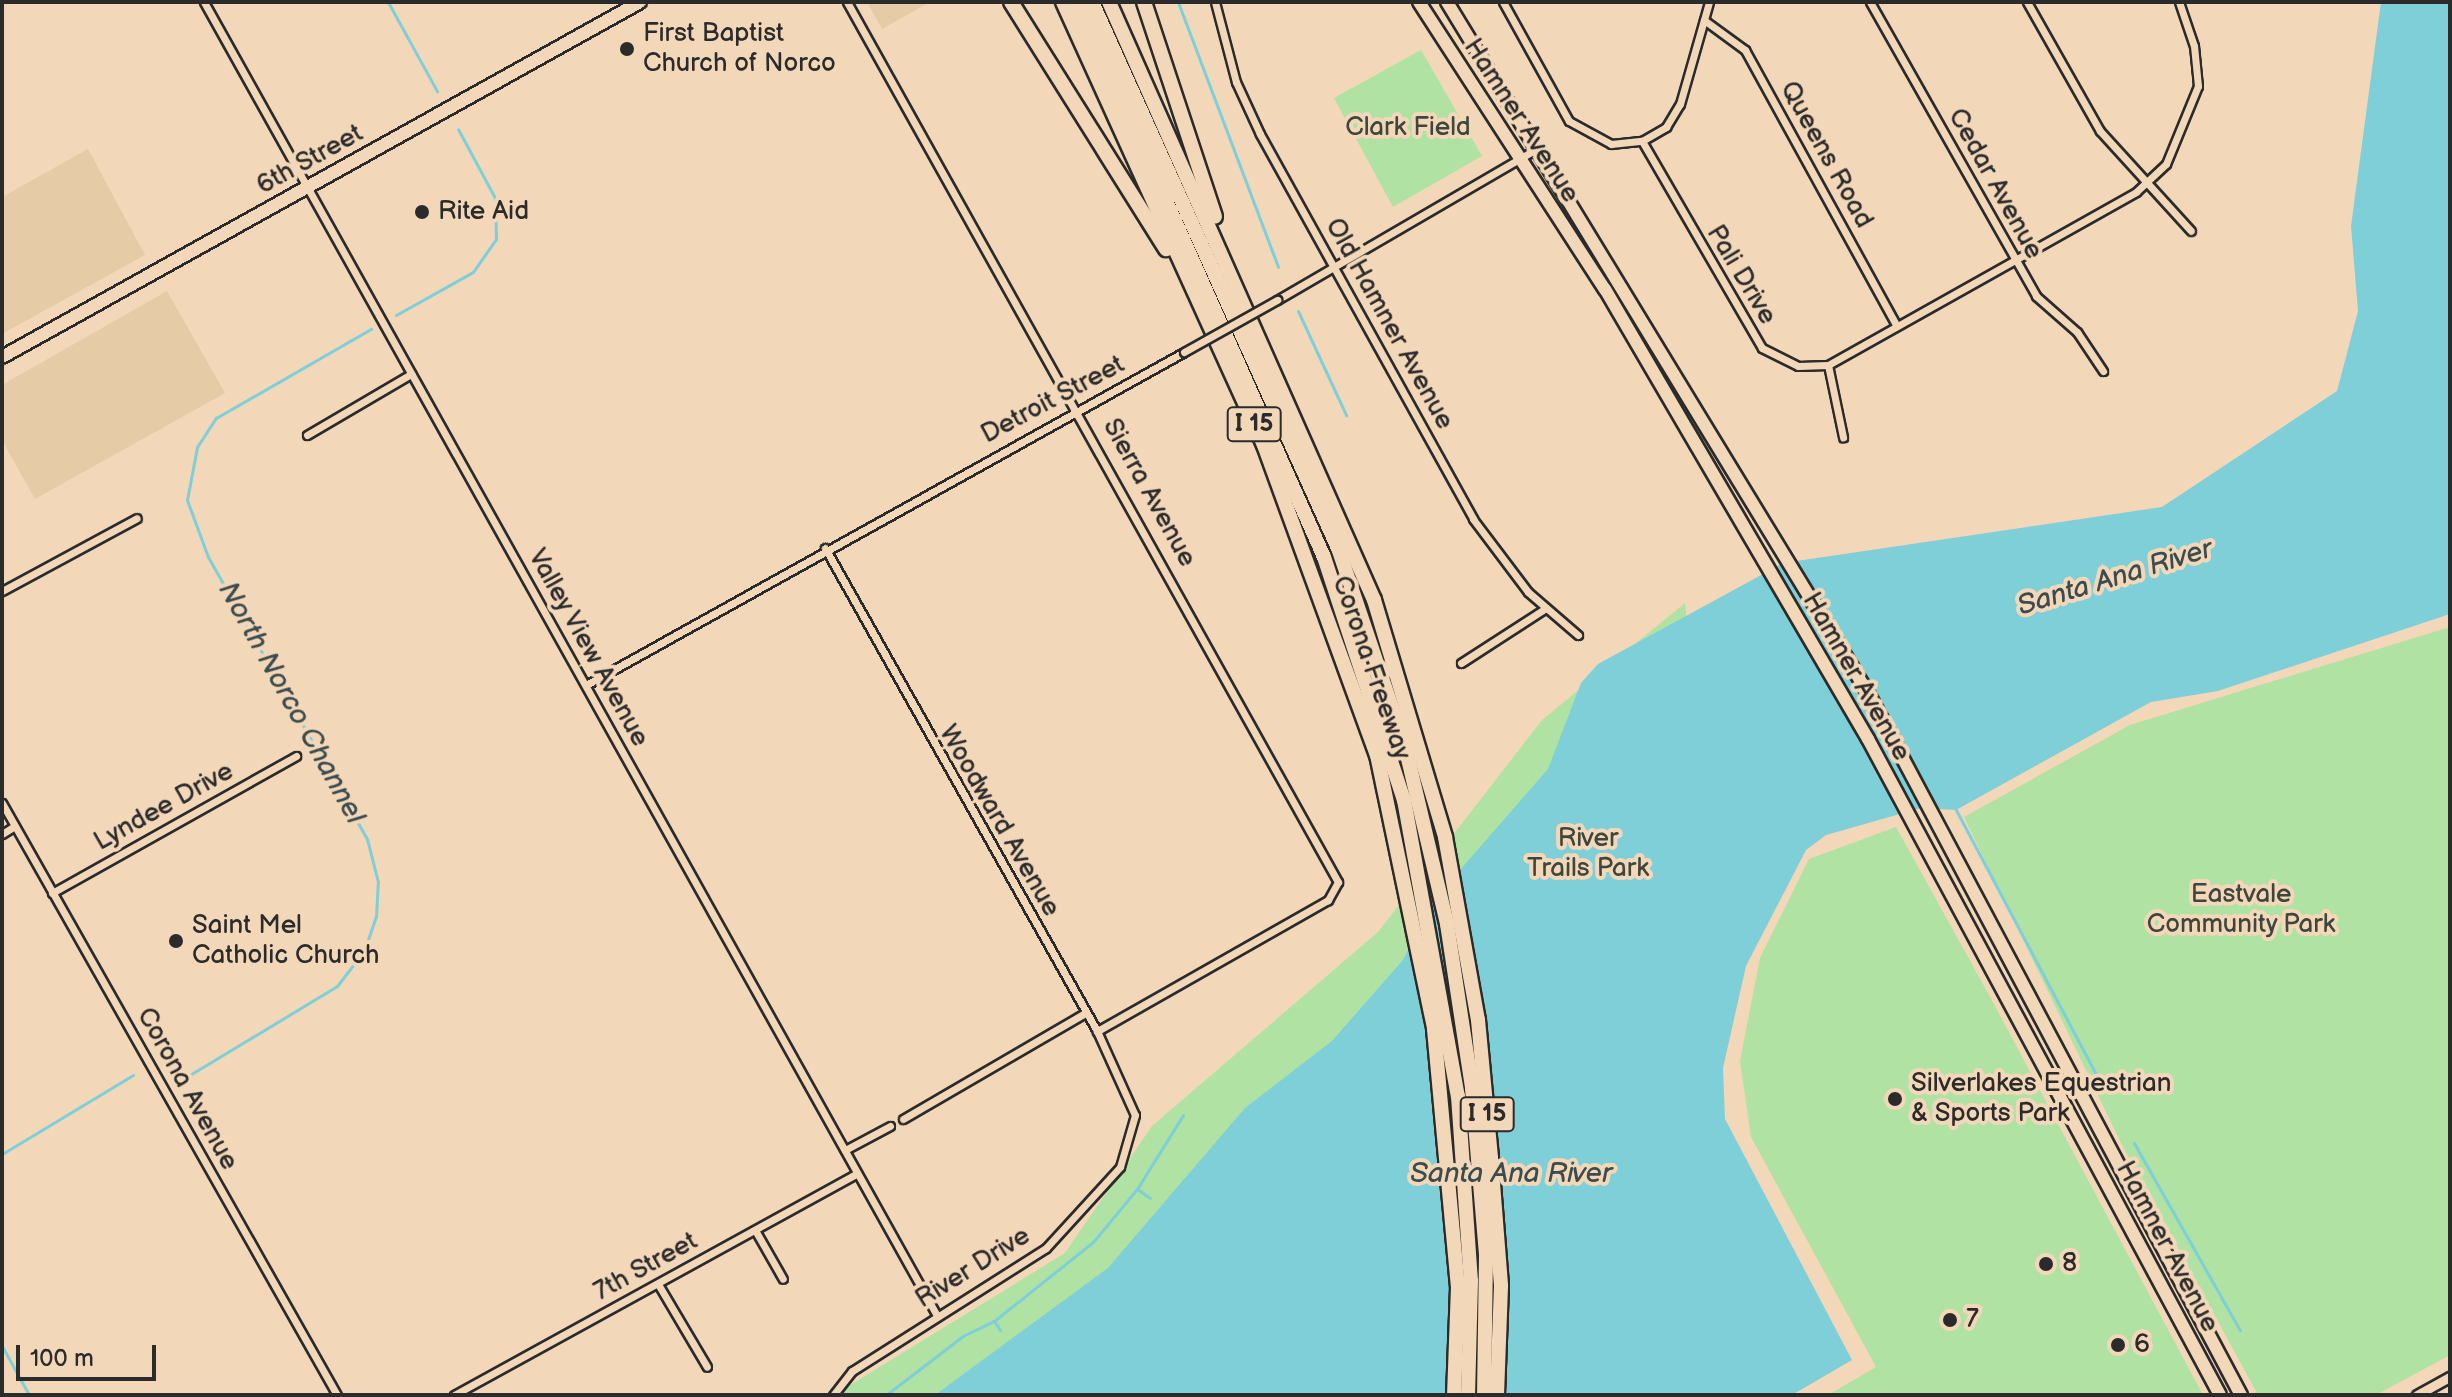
<!DOCTYPE html>
<style>
body{margin:0}
#map{position:relative;width:2452px;height:1397px;overflow:hidden;background:#f3d7b9;font-family:"Balsamiq Sans",sans-serif}
div>[style]{position:absolute}
[style*='--x']{left:calc(var(--x)*1px);top:calc(var(--y)*1px);width:calc(var(--w)*1px);rotate:calc(var(--a)*1deg)}
.built>*{inset:0;background:#e6cba7}
.green>*{inset:0;background:#afe2a3}
.water>*{inset:0;background:#7ecfd8}
.stream>*{height:3px;margin:-1.5px;padding:0 1.5px;transform-origin:1.5px;border-radius:1.5px;background:#7ecfd8}
.roads{filter:drop-shadow(2px 0 #2b2b2b) drop-shadow(-2px 0 #2b2b2b) drop-shadow(0 2px #2b2b2b) drop-shadow(0 -2px #2b2b2b)}
.minor>*{height:7px;margin:-3.5px;padding:0 3.5px;transform-origin:3.5px;border-radius:3.5px;background:#f3d7b9}
.tertiary>*{height:9px;margin:-4.5px;padding:0 4.5px;transform-origin:4.5px;border-radius:4.5px;background:#f3d7b9}
.primary>*{height:12px;margin:-6px;padding:0 6px;transform-origin:6px;border-radius:6px;background:#f3d7b9}
.motorway>*{height:14px;margin:-7px;padding:0 7px;transform-origin:7px;border-radius:7px;background:#f3d7b9}
.bridges{filter:drop-shadow(2px 0 #2b2b2b) drop-shadow(-2px 0 #2b2b2b) drop-shadow(0 2px #2b2b2b) drop-shadow(0 -2px #2b2b2b)}
.minor-bridge>*{height:7px;margin:-3.5px;padding:0 3.5px;transform-origin:3.5px;border-radius:3.5px;background:#f3d7b9}
.dots>*{width:22px;height:22px;translate:-50% -50%;box-sizing:border-box;border:4px solid #f3d7b9;border-radius:50%}
span{translate:-50% -50%;white-space:nowrap;text-align:center;line-height:1.15;-webkit-text-stroke:8px #f3d7b9;paint-order:stroke}
.shield-label span{padding:2px 6px;background:#f3d7b9;border:2px solid;border-radius:6px;-webkit-text-stroke-width:0}
.shield-label{font-size:24px;color:#2b2b2b;font-weight:700}
.poi-label{font-size:26px;color:#2b2b2b}
.left{translate:0 -50%;text-align:left}
.street-label{font-size:26px;color:#2b2b2b}
.park-label{font-size:26px;color:#3f463d}
.water-label{font-size:28px;color:#3c4c4e;font-style:italic}
.frame{position:absolute;inset:0;border:4px solid #2b2b2b;pointer-events:none}
.scale{position:absolute;left:16px;top:1345px;width:140px;height:36px;box-sizing:border-box;border:4px solid #2b2b2b;border-top:0;padding-left:10px;font-size:24px;line-height:28px;white-space:nowrap;color:#2b2b2b;-webkit-text-stroke:6px #f3d7b9;paint-order:stroke}
</style>
<div id="map">
<div class="built">
<i style="clip-path:polygon(867px 2px,930px 2px,882px 29px)"></i>
<i style="clip-path:polygon(88px 149px,145px 255px,2px 334px,2px 197px)"></i>
<i style="clip-path:polygon(167px 291px,225px 393px,35px 499px,2px 440px,2px 385px)"></i>
</div>
<div class="green">
<i style="clip-path:polygon(1421px 50px,1482px 156px,1393px 207px,1334px 98px)"></i>
<i style="clip-path:polygon(1685px 603px,1713px 894px,1004px 1395px,834px 1395px,1065px 1253px,1152px 1126px,1378px 932px,1542px 720px)"></i>
<i style="clip-path:polygon(2450px 627px,2450px 1355px,2376px 1395px,2258px 1395px,2121px 1143px,1964px 817px,2130px 725px)"></i>
<i style="clip-path:polygon(1896px 827px,1989px 995px,2203px 1395px,1828px 1395px,1876px 1367px,1751px 1137px,1740px 1061px,1760px 958px,1809px 859px)"></i>
</div>
<div class="water">
<i style="clip-path:polygon(2381px 2px,2450px 2px,2450px 614px,2218px 691px,2151px 702px,1956px 810px,1921px 808px,1826px 835px,1806px 850px,1746px 966px,1723px 1068px,1725px 1119px,1852px 1360px,1792px 1395px,935px 1395px,1108px 1268px,1245px 1108px,1332px 1041px,1403px 960px,1433px 901px,1548px 769px,1581px 683px,1598px 664px,1783px 563px,2162px 507px,2337px 391px,2358px 311px,2351px 226px)"></i>
</div>
<div class="stream">
<i style="--x:388;--y:2;--w:102;--a:61.2"></i>
<i style="--x:1178;--y:2;--w:283;--a:69.3"></i>
<i style="--x:1298;--y:311;--w:115;--a:65.2"></i>
<i style="--x:396;--y:315;--w:88;--a:-29.2"></i>
<i style="--x:473;--y:272;--w:40;--a:-55.1"></i>
<i style="--x:496;--y:239;--w:41;--a:-91.4"></i>
<i style="--x:495;--y:198;--w:78;--a:-118.2"></i>
<i style="--x:1955;--y:808;--w:320;--a:62.1"></i>
<i style="--x:183;--y:1079;--w:180;--a:-31.1"></i>
<i style="--x:337;--y:986;--w:44;--a:-52.4"></i>
<i style="--x:364;--y:951;--w:36;--a:-71"></i>
<i style="--x:376;--y:917;--w:35;--a:-87"></i>
<i style="--x:378;--y:882;--w:44;--a:-104.3"></i>
<i style="--x:367;--y:839;--w:324;--a:-119.4"></i>
<i style="--x:208;--y:557;--w:61;--a:-110.2"></i>
<i style="--x:187;--y:500;--w:54;--a:-79.3"></i>
<i style="--x:197;--y:447;--w:35;--a:-57"></i>
<i style="--x:216;--y:418;--w:179;--a:-29.9"></i>
<i style="--x:2134;--y:1143;--w:215;--a:60.5"></i>
<i style="--x:2;--y:1154;--w:153;--a:-31.1"></i>
<i style="--x:1150;--y:1198;--w:16;--a:-145"></i>
<i style="--x:1137;--y:1189;--w:87;--a:-58.1"></i>
<i style="--x:994;--y:1321;--w:127;--a:-38.6"></i>
<i style="--x:1093;--y:1242;--w:69;--a:-50.3"></i>
<i style="--x:2;--y:1346;--w:56;--a:61.1"></i>
<i style="--x:886;--y:1395;--w:97;--a:-37.5"></i>
<i style="--x:963;--y:1336;--w:34;--a:-26"></i>
<i style="--x:994;--y:1321;--w:11;--a:56"></i>
</div>
<div class="roads">
<div class="minor">
<i style="--x:204;--y:2;--w:1502;--a:60.84"></i>
<i style="--x:847;--y:2;--w:1008;--a:60.84"></i>
<i style="--x:1338;--y:882;--w:21;--a:119"></i>
<i style="--x:1328;--y:900;--w:266;--a:150.4"></i>
<i style="--x:1215;--y:2;--w:83;--a:75.3"></i>
<i style="--x:1236;--y:82;--w:57;--a:65.2"></i>
<i style="--x:1260;--y:134;--w:440;--a:61"></i>
<i style="--x:1473;--y:519;--w:91;--a:53"></i>
<i style="--x:1528;--y:592;--w:66;--a:40.7"></i>
<i style="--x:1503;--y:2;--w:136;--a:61"></i>
<i style="--x:1569;--y:121;--w:48;--a:28.7"></i>
<i style="--x:1611;--y:144;--w:31;--a:-6"></i>
<i style="--x:1642;--y:141;--w:28;--a:-30"></i>
<i style="--x:1666;--y:127;--w:27;--a:-59"></i>
<i style="--x:1680;--y:104;--w:106;--a:-74.1"></i>
<i style="--x:1870;--y:2;--w:338;--a:60.5"></i>
<i style="--x:2036;--y:296;--w:55;--a:41.3"></i>
<i style="--x:2077;--y:332;--w:47;--a:56.3"></i>
<i style="--x:2027;--y:2;--w:148;--a:60.5"></i>
<i style="--x:2100;--y:131;--w:135;--a:47.7"></i>
<i style="--x:1704;--y:20;--w:51;--a:36.2"></i>
<i style="--x:1745;--y:50;--w:315;--a:61.2"></i>
<i style="--x:1642;--y:141;--w:239;--a:59.9"></i>
<i style="--x:1762;--y:348;--w:40;--a:26.6"></i>
<i style="--x:1798;--y:366;--w:30;--a:-2"></i>
<i style="--x:1828;--y:365;--w:353;--a:-29.3"></i>
<i style="--x:2136;--y:192;--w:41;--a:-43"></i>
<i style="--x:2166;--y:164;--w:84;--a:-67.7"></i>
<i style="--x:2198;--y:86;--w:40;--a:-95.7"></i>
<i style="--x:2194;--y:46;--w:46;--a:-108.8"></i>
<i style="--x:1277;--y:300;--w:302;--a:-30.2"></i>
<i style="--x:1828;--y:365;--w:74;--a:78.2"></i>
<i style="--x:307;--y:435;--w:121;--a:-30.4"></i>
<i style="--x:825;--y:548;--w:554;--a:60.61"></i>
<i style="--x:1097;--y:1031;--w:92;--a:65.7"></i>
<i style="--x:1135;--y:1115;--w:54;--a:106.1"></i>
<i style="--x:1120;--y:1167;--w:110;--a:132.4"></i>
<i style="--x:1046;--y:1248;--w:230;--a:147.6"></i>
<i style="--x:852;--y:1371;--w:31;--a:128"></i>
<i style="--x:2;--y:591;--w:153;--a:-28.4"></i>
<i style="--x:1461;--y:663;--w:101;--a:-32.9"></i>
<i style="--x:586;--y:685;--w:684;--a:-29.11"></i>
<i style="--x:2;--y:803;--w:680;--a:60.5"></i>
<i style="--x:2;--y:834;--w:15;--a:-32"></i>
<i style="--x:52;--y:893;--w:280;--a:-29.3"></i>
<i style="--x:903;--y:1119;--w:211;--a:-30.2"></i>
<i style="--x:845;--y:1150;--w:51;--a:-28.1"></i>
<i style="--x:755;--y:1230;--w:56;--a:60.3"></i>
<i style="--x:658;--y:1284;--w:96;--a:59.4"></i>
<i style="--x:454;--y:1395;--w:460;--a:-28.8"></i>
</div>
<div class="tertiary">
<i style="--x:2417;--y:1395;--w:38;--a:-29"></i>
</div>
<div class="primary">
<i style="--x:1419;--y:2;--w:342;--a:57.1"></i>
<i style="--x:1605;--y:289;--w:521;--a:59.7"></i>
<i style="--x:1868;--y:739;--w:744;--a:61.78"></i>
<i style="--x:1447;--y:2;--w:809;--a:58.65"></i>
<i style="--x:1868;--y:693;--w:795;--a:62.02"></i>
<i style="--x:2;--y:357;--w:730;--a:-29.09"></i>
</div>
<div class="motorway">
<i style="--x:1011;--y:2;--w:292;--a:57.9"></i>
<i style="--x:1063;--y:2;--w:486;--a:65.6"></i>
<i style="--x:1264;--y:445;--w:330;--a:70"></i>
<i style="--x:1377;--y:755;--w:280;--a:78.2"></i>
<i style="--x:1434;--y:1029;--w:259;--a:84.7"></i>
<i style="--x:1458;--y:1287;--w:108;--a:92.1"></i>
<i style="--x:1078;--y:2;--w:607;--a:66.1"></i>
<i style="--x:1324;--y:557;--w:256;--a:71.8"></i>
<i style="--x:1404;--y:800;--w:301;--a:79.7"></i>
<i style="--x:1458;--y:1096;--w:185;--a:86"></i>
<i style="--x:1471;--y:1281;--w:114;--a:91.5"></i>
<i style="--x:1092;--y:2;--w:599;--a:65.75"></i>
<i style="--x:1338;--y:548;--w:209;--a:71.3"></i>
<i style="--x:1405;--y:746;--w:183;--a:76.7"></i>
<i style="--x:1447;--y:924;--w:166;--a:81.3"></i>
<i style="--x:1472;--y:1088;--w:169;--a:85.2"></i>
<i style="--x:1486;--y:1256;--w:139;--a:90.8"></i>
<i style="--x:1109;--y:2;--w:654;--a:66.1"></i>
<i style="--x:1374;--y:600;--w:247;--a:73.3"></i>
<i style="--x:1445;--y:837;--w:186;--a:79.8"></i>
<i style="--x:1478;--y:1020;--w:139;--a:84.6"></i>
<i style="--x:1491;--y:1158;--w:128;--a:85.5"></i>
<i style="--x:1501;--y:1286;--w:109;--a:92.1"></i>
<i style="--x:1144;--y:2;--w:226;--a:71.7"></i>
</div>
</div>
<div class="bridges">
<div class="minor-bridge">
<i style="--x:1184;--y:352;--w:107;--a:-29.2"></i>
</div>
</div>
<div class="dots">
<i style="left:627px;top:49px;background:#2b2b2b"></i>
<i style="left:422px;top:212px;background:#2b2b2b"></i>
<i style="left:176px;top:941px;background:#2b2b2b"></i>
<i style="left:1895px;top:1099px;background:#2b2b2b"></i>
<i style="left:2046px;top:1264px;background:#2b2b2b"></i>
<i style="left:1950px;top:1320px;background:#2b2b2b"></i>
<i style="left:2118px;top:1345px;background:#2b2b2b"></i>
</div>
<div class="shield-label">
<span style="left:1254px;top:424px">I 15</span>
<span style="left:1487px;top:1114px">I 15</span>
</div>
<div class="poi-label">
<span class="left" style="left:643px;top:49px">First Baptist<br>Church of Norco</span>
<span class="left" style="left:438px;top:212px">Rite Aid</span>
<span class="left" style="left:192px;top:941px">Saint Mel<br>Catholic Church</span>
<span class="left" style="left:1911px;top:1099px">Silverlakes Equestrian<br>&amp; Sports Park</span>
<span class="left" style="left:2062px;top:1264px">8</span>
<span class="left" style="left:1966px;top:1320px">7</span>
<span class="left" style="left:2134px;top:1345px">6</span>
</div>
<div class="street-label">
<span style="left:1521px;top:121px;rotate:57deg">Hamner Avenue</span>
<span style="left:1826px;top:155px;rotate:61deg">Queens Road</span>
<span style="left:310px;top:160px;rotate:-29deg">6th Street</span>
<span style="left:1995px;top:184px;rotate:61deg">Cedar Avenue</span>
<span style="left:1741px;top:275px;rotate:59deg">Pali Drive</span>
<span style="left:1389px;top:324px;rotate:61deg">Old Hamner Avenue</span>
<span style="left:1053px;top:400px;rotate:-28deg">Detroit Street</span>
<span style="left:1149px;top:493px;rotate:61deg">Sierra Avenue</span>
<span style="left:588px;top:648px;rotate:61deg">Valley View Avenue</span>
<span style="left:1371px;top:668px;rotate:71deg">Corona Freeway</span>
<span style="left:1856px;top:677px;rotate:60deg">Hamner Avenue</span>
<span style="left:164px;top:807px;rotate:-29deg">Lyndee Drive</span>
<span style="left:999px;top:821px;rotate:60deg">Woodward Avenue</span>
<span style="left:187px;top:1089px;rotate:61deg">Corona Avenue</span>
<span style="left:2167px;top:1247px;rotate:62deg">Hamner Avenue</span>
<span style="left:646px;top:1267px;rotate:-29deg">7th Street</span>
<span style="left:973px;top:1268px;rotate:-32deg">River Drive</span>
</div>
<div class="park-label">
<span style="left:1408px;top:128px">Clark Field</span>
<span style="left:1588px;top:854px">River<br>Trails Park</span>
<span style="left:2241px;top:910px">Eastvale<br>Community Park</span>
</div>
<div class="water-label">
<span style="left:2115px;top:578px;rotate:-17deg">Santa Ana River</span>
<span style="left:291px;top:703px;rotate:61deg">North Norco Channel</span>
<span style="left:1511px;top:1174px">Santa Ana River</span>
</div>
<div class="frame"></div>
<div class="scale">100 m</div>
</div>
